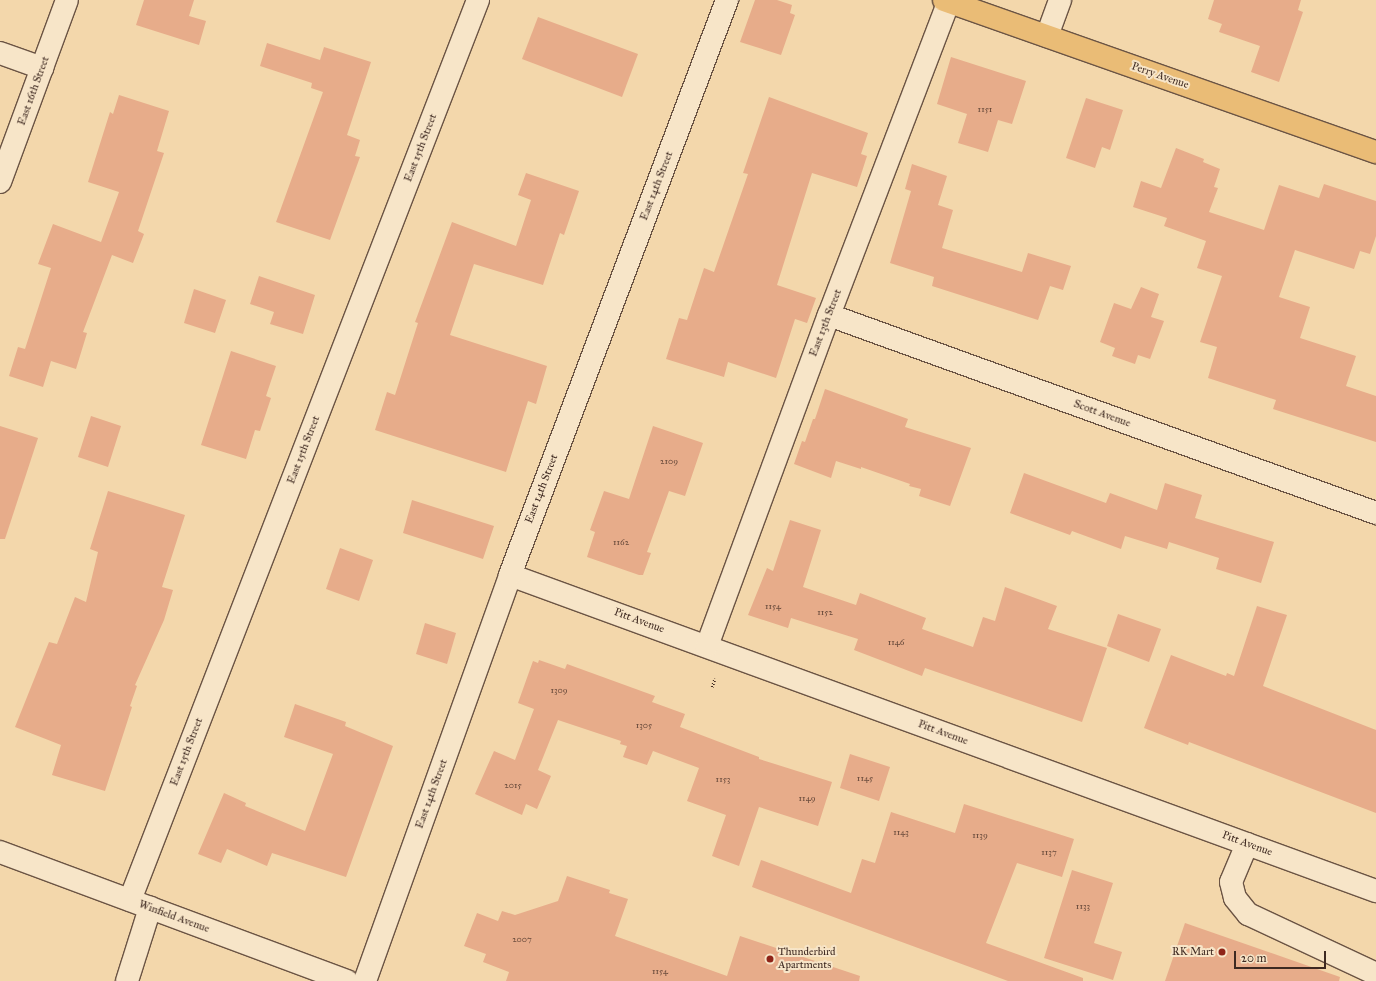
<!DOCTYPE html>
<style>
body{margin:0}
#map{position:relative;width:1376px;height:981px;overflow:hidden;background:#f3d7ab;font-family:"IM FELL Great Primer",serif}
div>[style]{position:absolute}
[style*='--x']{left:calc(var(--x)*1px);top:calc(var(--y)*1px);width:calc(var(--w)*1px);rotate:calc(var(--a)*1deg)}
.building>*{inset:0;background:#e7ac8a}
.path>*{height:2.5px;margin-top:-1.25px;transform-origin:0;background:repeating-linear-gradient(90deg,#3e2921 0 1px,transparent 0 3px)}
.roads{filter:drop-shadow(1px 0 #6b5444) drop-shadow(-1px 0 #6b5444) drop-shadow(0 1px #6b5444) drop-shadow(0 -1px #6b5444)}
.minor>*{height:22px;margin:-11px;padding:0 11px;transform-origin:11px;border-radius:11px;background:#f7e5c8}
.major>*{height:22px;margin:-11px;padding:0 11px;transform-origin:11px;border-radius:11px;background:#eabc76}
.dots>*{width:11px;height:11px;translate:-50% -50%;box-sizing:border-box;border:2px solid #f7e5c8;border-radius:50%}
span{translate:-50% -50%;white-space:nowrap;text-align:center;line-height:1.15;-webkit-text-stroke:4px #f7e5c8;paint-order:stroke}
.number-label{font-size:9px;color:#684a3b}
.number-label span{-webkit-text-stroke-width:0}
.street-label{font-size:11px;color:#3e2921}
.poi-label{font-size:11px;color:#3e2921}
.right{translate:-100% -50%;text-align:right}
.left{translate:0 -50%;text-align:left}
.scale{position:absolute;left:1234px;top:951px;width:92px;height:18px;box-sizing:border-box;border:2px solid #3e2921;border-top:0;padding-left:5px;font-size:12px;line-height:14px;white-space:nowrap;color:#3e2921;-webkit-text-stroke:3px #f7e5c8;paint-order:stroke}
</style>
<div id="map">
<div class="building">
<i style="clip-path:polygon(144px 0,194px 0,189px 16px,206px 21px,199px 45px,136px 25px)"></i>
<i style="clip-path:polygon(755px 0,777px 0,792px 5px,790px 13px,795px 15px,781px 55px,740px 42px)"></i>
<i style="clip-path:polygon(1214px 0,1301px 0,1298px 10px,1303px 12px,1279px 82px,1251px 72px,1260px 46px,1219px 32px,1222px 24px,1208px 19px)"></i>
<i style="clip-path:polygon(538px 17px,638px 54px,622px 97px,522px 59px)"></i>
<i style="clip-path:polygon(267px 43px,320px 60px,324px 47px,371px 62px,347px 135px,360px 140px,355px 156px,360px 157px,330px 240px,276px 222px,323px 92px,311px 88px,312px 83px,260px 66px)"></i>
<i style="clip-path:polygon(951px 57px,1026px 81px,1012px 124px,998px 120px,988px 152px,958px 143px,967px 114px,937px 104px)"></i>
<i style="clip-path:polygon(119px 95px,169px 111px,157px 151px,164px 153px,138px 231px,144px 234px,133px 263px,112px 255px,83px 332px,87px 333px,76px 369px,51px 361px,43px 387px,9px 376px,18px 347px,25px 349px,51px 268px,38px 264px,53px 224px,101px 242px,119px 192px,88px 182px,110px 112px,113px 114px)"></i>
<i style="clip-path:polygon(769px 97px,868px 133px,861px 154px,867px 156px,857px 187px,812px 173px,777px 285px,816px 298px,807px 323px,795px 319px,776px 378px,728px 362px,724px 377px,666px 359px,679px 318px,687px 320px,704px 268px,714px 272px,748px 174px,743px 173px)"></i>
<i style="clip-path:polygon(1086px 98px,1123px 110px,1110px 150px,1102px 147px,1095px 168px,1066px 158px)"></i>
<i style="clip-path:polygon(1176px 148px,1204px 159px,1203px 162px,1220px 169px,1214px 187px,1218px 188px,1209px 212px,1264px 230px,1279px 185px,1319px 198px,1324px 184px,1376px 201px,1376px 236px,1370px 254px,1360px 251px,1354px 269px,1295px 250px,1279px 297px,1310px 307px,1300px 338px,1356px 356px,1346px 386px,1376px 396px,1376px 442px,1273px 409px,1276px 400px,1208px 378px,1217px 347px,1200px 342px,1222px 276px,1197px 268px,1206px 241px,1164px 226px,1167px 218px,1133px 207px,1141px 181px,1161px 188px)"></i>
<i style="clip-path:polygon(912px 164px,947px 176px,938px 205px,953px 210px,942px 248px,1022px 272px,1028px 253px,1071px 266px,1063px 290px,1050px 286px,1038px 320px,932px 286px,934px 277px,890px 263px,911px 191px,905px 189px)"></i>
<i style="clip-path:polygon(526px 173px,579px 191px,564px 235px,560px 233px,543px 285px,474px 264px,450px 335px,547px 366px,536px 404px,528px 401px,506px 472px,375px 430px,387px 392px,395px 395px,418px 323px,415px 322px,452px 222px,516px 246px,531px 200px,518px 195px)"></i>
<i style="clip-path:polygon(259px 276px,315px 295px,303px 334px,270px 324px,274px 312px,250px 304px)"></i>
<i style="clip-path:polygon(1141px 287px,1159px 294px,1151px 317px,1164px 321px,1150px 359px,1138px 355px,1135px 364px,1112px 356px,1115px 348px,1100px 342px,1114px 303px,1131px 309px)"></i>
<i style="clip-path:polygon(194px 289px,226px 300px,215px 333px,184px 323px)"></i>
<i style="clip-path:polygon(231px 351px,276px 366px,266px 396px,271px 398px,260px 431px,255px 430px,246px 459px,201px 445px)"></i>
<i style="clip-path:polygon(825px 389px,908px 419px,905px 427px,971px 448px,950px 506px,919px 496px,921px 489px,909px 486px,910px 484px,861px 467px,861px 469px,836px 461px,831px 478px,794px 464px,802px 441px,805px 442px,813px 419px,815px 419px)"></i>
<i style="clip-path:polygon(91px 416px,121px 426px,108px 467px,78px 457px)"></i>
<i style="clip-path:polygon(0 426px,38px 438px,5px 539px,0 539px)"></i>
<i style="clip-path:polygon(653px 426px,703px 443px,685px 496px,669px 491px,647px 552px,651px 553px,643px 575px,639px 575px,587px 557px,595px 532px,590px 530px,604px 491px,629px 499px)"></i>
<i style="clip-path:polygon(1024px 473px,1106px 503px,1110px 493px,1157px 510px,1165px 483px,1202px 495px,1195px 518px,1274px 542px,1261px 583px,1216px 569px,1219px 558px,1169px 542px,1167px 549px,1125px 536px,1121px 549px,1072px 531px,1070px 535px,1010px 513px)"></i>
<i style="clip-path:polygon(108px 491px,185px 515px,162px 587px,173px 590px,164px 620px,135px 685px,137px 686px,130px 706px,132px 707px,105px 791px,52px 775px,61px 745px,15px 727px,49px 642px,57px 644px,75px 597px,86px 602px,98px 552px,90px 549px)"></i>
<i style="clip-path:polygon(412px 500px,494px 526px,483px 559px,403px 533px)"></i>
<i style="clip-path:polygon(790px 520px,821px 530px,803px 587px,856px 605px,860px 593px,926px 618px,922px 629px,973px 647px,983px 617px,995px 621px,1005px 587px,1057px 606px,1048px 629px,1107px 648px,1082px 722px,925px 668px,922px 676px,854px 650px,858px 639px,791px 618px,788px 628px,748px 615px,767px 568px,773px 571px)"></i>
<i style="clip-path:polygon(340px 548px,373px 560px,359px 601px,326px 589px)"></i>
<i style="clip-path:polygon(1257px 606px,1287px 615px,1263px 686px,1376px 730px,1376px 813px,1189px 742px,1188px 745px,1144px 728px,1171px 655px,1226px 676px,1227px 673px,1234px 676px)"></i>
<i style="clip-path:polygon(1118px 614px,1161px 629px,1149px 662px,1107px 646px)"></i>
<i style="clip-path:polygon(425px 623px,456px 633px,447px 664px,416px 654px)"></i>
<i style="clip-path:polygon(539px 660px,565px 669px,567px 664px,655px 696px,652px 702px,685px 714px,680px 727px,759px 757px,759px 759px,832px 782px,818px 826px,759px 807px,739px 866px,712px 856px,726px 815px,687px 801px,699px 768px,653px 751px,647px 765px,623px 757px,627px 746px,620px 744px,621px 741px,558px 720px,538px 770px,551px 776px,537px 809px,526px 804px,522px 815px,475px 794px,494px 751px,515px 760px,534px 709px,518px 703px,533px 661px,538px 663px)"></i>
<i style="clip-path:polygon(295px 704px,346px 722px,345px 726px,393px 746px,346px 877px,272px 853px,267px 866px,227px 849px,221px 863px,198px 854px,224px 793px,246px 803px,245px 806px,305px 831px,333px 754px,284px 737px)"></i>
<i style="clip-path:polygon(850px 754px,890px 767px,879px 801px,840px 788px)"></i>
<i style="clip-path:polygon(964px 804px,1074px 839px,1062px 877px,1017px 863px,986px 943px,1083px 978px,1083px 981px,1008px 981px,752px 887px,761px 860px,851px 893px,862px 859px,875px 863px,891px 812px,955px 833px)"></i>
<i style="clip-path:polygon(1072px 870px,1113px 883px,1094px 943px,1122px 952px,1113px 980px,1044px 958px)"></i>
<i style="clip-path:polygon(567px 876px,610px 890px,609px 893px,628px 899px,615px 936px,727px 976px,740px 936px,860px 976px,859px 981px,506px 981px,509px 972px,483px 962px,486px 954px,464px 946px,477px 913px,498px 921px,502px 911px,515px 915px,558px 901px)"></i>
<i style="clip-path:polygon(1185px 923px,1340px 977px,1339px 981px,1165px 981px)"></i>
</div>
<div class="path">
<i style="--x:712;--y:687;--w:9;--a:-72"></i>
</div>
<div class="roads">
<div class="minor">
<i style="--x:1047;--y:36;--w:38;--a:-70"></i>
<i style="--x:0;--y:53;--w:45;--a:19.7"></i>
<i style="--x:0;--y:182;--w:194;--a:-69.8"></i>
<i style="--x:829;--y:315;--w:582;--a:19.9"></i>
<i style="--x:510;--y:575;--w:922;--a:20.05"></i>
<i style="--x:707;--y:646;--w:353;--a:-69.8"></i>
<i style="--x:829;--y:315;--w:336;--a:-69.1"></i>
<i style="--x:1247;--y:844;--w:41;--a:112.8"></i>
<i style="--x:1231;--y:882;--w:16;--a:76"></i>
<i style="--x:1235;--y:898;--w:21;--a:51"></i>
<i style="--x:1248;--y:914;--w:141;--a:25.1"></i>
<i style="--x:0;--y:852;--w:370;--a:20.4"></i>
<i style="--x:130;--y:900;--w:965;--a:-68.86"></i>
<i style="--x:127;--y:981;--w:77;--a:-72.5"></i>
<i style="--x:365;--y:981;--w:431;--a:-70.3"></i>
<i style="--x:510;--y:575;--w:615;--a:-69.32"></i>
</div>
<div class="major">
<i style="--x:944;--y:0;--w:458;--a:19.4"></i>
</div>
</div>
<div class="dots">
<i style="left:1222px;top:952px;background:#8f2418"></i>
<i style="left:770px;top:959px;background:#8f2418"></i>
</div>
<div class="number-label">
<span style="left:985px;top:109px">1151</span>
<span style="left:669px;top:461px">2109</span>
<span style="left:621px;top:542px">1162</span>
<span style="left:773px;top:606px">1154</span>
<span style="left:825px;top:612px">1152</span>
<span style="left:896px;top:642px">1146</span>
<span style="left:559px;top:690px">1309</span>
<span style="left:644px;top:725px">1305</span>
<span style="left:865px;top:778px">1145</span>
<span style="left:723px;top:779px">1153</span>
<span style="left:513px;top:785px">2015</span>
<span style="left:807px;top:798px">1149</span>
<span style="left:901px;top:832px">1143</span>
<span style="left:980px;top:835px">1139</span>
<span style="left:1049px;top:852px">1137</span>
<span style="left:1083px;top:906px">1133</span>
<span style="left:522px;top:939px">2007</span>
<span style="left:660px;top:971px">1154</span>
</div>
<div class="street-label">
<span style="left:1160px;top:76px;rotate:19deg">Perry Avenue</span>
<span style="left:34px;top:91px;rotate:-70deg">East 16th Street</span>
<span style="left:421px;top:148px;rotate:-69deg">East 15th Street</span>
<span style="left:657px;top:186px;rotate:-69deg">East 14th Street</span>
<span style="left:826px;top:323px;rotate:-69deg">East 13th Street</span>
<span style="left:1102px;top:414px;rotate:20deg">Scott Avenue</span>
<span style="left:304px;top:450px;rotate:-69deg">East 15th Street</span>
<span style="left:542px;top:489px;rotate:-69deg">East 14th Street</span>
<span style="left:639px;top:621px;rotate:20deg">Pitt Avenue</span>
<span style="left:943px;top:733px;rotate:20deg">Pitt Avenue</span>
<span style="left:187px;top:752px;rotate:-69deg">East 15th Street</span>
<span style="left:432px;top:794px;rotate:-70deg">East 14th Street</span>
<span style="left:1247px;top:844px;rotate:20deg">Pitt Avenue</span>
<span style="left:174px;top:917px;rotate:20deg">Winfield Avenue</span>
</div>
<div class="poi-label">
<span class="right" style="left:1214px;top:952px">RK Mart</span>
<span class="left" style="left:778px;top:959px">Thunderbird<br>Apartments</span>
</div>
<div class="scale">20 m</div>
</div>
